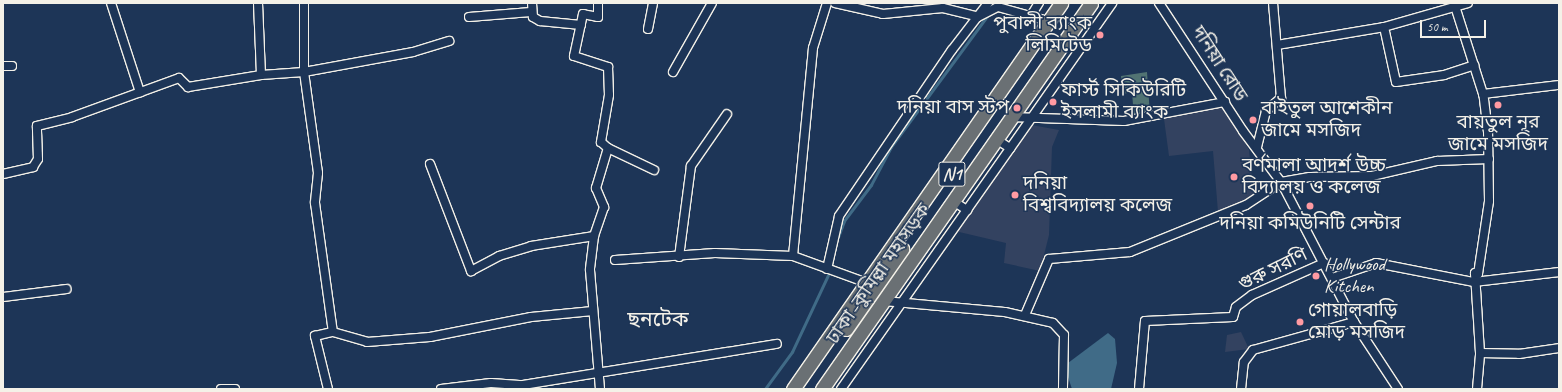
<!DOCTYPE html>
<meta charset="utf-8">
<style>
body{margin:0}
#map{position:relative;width:1562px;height:392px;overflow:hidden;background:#1d3557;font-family:Caveat,"Noto Sans Bengali",sans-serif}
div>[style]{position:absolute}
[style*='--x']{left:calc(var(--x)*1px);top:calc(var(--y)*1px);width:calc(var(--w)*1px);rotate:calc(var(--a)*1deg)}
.built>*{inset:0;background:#334260}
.green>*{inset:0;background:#517373}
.water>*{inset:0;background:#406b87}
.stream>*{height:2.5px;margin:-1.25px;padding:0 1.25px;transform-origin:1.25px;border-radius:1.25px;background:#406b87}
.roads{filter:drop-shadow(1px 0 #f4f1e8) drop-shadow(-1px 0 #f4f1e8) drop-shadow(0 1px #f4f1e8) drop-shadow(0 -1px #f4f1e8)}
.minor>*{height:8px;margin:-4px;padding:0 4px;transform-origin:4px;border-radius:4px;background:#1d3557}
.trunk>*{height:13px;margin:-6.5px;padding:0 6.5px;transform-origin:6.5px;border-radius:6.5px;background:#6a7074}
.dots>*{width:11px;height:11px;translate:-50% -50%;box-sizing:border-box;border:2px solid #1d3557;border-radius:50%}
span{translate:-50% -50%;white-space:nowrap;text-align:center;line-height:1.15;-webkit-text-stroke:3px #1d3557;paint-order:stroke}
.shield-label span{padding:1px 3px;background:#1d3557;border:1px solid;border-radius:3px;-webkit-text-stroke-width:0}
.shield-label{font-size:18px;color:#f4f1e8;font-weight:700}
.poi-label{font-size:19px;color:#f4f1e8}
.right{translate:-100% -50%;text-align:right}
.left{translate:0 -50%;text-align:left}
.street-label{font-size:19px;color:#f4f1e8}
.quarter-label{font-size:21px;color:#f4f1e8}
.frame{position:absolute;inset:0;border:4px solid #f4f1e8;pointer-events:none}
.scale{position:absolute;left:1420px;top:20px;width:66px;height:18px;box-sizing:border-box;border:2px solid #f4f1e8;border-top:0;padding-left:5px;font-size:12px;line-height:14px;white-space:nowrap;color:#f4f1e8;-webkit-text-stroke:3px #1d3557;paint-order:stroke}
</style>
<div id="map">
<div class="built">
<i style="clip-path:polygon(1224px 106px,1249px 150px,1254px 198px,1218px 212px,1213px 151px,1169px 156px,1164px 119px)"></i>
<i style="clip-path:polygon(1026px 124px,1059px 130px,1052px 147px,1049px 235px,1040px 271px,1004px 263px,1006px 243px,955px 231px)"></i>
<i style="clip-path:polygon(1241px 332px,1249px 349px,1225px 352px,1227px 335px)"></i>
</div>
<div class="green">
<i style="clip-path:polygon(1147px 72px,1150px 115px,1134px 118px,1132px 92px,1123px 94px,1121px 76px)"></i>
</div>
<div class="water">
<i style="clip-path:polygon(1108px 333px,1115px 339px,1117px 363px,1111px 389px,1072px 389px,1067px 374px,1068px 363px)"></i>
</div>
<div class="stream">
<i style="--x:838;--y:237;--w:17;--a:-69"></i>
<i style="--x:844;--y:221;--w:45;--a:-53.1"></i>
<i style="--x:871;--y:185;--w:43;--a:-62.2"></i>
<i style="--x:891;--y:147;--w:164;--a:-53.7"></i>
<i style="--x:765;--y:389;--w:46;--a:-53.9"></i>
<i style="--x:792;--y:352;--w:89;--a:-64.9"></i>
</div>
<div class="roads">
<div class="minor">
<i style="--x:111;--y:3;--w:94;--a:72"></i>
<i style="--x:258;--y:3;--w:72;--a:87.6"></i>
<i style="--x:304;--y:3;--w:69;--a:90"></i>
<i style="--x:304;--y:72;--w:102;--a:82.1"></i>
<i style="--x:318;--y:173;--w:30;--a:96"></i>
<i style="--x:315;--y:203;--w:130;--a:82.1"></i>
<i style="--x:532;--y:3;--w:14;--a:86"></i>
<i style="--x:533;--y:17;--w:8;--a:30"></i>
<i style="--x:540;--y:21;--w:41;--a:5.6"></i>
<i style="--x:598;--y:3;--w:14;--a:90"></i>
<i style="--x:598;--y:17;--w:15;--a:-169"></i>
<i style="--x:583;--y:14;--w:43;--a:102.1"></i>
<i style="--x:574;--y:56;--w:36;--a:18"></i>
<i style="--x:608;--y:67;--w:28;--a:88"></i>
<i style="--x:609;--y:95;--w:48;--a:99.7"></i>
<i style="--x:601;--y:142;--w:9;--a:41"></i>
<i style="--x:608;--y:148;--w:42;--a:106.7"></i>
<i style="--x:596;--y:188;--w:21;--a:67"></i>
<i style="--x:604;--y:207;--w:31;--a:109"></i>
<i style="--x:594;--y:236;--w:34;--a:97"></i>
<i style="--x:590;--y:270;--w:119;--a:85.2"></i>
<i style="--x:827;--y:3;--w:47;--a:107.3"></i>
<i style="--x:813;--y:48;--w:209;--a:95.5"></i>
<i style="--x:793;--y:256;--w:79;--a:20"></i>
<i style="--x:835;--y:3;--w:49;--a:12.9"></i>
<i style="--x:883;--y:14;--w:60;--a:-5.7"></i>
<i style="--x:943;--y:8;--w:36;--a:14"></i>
<i style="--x:978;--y:17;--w:22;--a:-27"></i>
<i style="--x:998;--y:7;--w:52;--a:15.6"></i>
<i style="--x:1159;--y:3;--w:153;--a:56.7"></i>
<i style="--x:1243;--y:131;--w:64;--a:53.3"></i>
<i style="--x:1281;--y:182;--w:158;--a:62.5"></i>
<i style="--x:1354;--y:322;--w:80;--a:56.7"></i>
<i style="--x:1454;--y:3;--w:96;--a:72.3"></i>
<i style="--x:1483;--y:94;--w:77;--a:-6.8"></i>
<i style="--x:1032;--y:14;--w:13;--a:-58"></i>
<i style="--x:469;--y:17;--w:62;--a:-4.6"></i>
<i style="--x:1384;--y:27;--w:87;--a:-15.9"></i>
<i style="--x:648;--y:29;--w:26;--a:-79"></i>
<i style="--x:1277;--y:45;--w:109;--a:-9.5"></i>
<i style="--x:1384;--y:27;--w:56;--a:77.7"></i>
<i style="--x:1396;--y:82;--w:49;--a:-8.3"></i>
<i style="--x:1444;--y:75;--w:32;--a:-18"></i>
<i style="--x:3;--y:66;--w:9;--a:0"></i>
<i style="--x:673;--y:72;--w:79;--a:-60.5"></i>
<i style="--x:1011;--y:117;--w:113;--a:2"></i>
<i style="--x:1124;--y:121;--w:103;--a:-10.7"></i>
<i style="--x:996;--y:139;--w:17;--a:33"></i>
<i style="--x:1257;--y:147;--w:37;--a:-76"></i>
<i style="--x:1266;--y:111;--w:20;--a:-41"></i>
<i style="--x:1281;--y:98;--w:95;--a:-94.8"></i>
<i style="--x:608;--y:148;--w:51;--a:25.6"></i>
<i style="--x:430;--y:164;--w:115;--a:69"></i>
<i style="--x:471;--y:271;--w:32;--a:-28"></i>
<i style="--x:499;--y:256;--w:34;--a:-17"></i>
<i style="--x:531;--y:246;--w:64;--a:-9"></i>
<i style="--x:3;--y:174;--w:31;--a:-13"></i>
<i style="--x:33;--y:167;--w:9;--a:-58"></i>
<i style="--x:38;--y:159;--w:33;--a:-92"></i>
<i style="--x:37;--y:126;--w:36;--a:-14"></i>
<i style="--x:72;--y:117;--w:114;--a:-20"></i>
<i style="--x:179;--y:78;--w:13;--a:45"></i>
<i style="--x:188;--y:87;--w:74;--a:-9.3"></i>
<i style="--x:261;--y:75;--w:43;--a:-4"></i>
<i style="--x:304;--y:72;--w:111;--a:-10.4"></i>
<i style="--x:413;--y:52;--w:38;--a:-17"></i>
<i style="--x:953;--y:201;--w:17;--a:33"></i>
<i style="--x:679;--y:257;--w:92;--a:-82.5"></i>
<i style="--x:691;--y:166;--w:63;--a:-55.3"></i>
<i style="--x:615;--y:260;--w:100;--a:-4"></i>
<i style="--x:715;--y:253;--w:78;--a:2.2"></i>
<i style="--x:827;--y:269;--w:54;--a:-77.2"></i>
<i style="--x:839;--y:216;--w:201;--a:-55.8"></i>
<i style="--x:952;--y:50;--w:59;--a:-52.5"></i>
<i style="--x:1332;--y:278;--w:46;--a:-18.8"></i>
<i style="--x:1376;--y:263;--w:100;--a:11"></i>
<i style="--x:1474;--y:282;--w:86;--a:-6.7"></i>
<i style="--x:3;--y:297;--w:64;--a:-7.2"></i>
<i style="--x:884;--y:301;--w:121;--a:5.2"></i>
<i style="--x:1005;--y:312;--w:49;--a:12.9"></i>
<i style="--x:1053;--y:323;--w:16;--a:47"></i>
<i style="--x:1064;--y:335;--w:54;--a:91.1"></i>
<i style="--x:1025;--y:315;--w:61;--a:-66.8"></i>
<i style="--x:1049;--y:259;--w:81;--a:-4.9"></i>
<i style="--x:1130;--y:252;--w:125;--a:-22.1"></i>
<i style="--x:1246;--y:205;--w:42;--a:-33.3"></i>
<i style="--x:1281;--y:182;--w:29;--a:-10"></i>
<i style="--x:1310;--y:177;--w:62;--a:-0.9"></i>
<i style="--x:1372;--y:176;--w:67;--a:-13"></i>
<i style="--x:1437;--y:161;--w:52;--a:-2.2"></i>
<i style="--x:1480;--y:353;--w:39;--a:1"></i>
<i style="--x:1519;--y:354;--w:40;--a:-8.5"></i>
<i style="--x:221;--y:389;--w:14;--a:0"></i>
<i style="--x:328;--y:389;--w:55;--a:-103.8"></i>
<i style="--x:315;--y:336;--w:18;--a:-13"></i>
<i style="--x:333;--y:332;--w:35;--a:16"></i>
<i style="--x:367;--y:342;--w:63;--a:-4.5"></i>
<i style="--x:430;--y:337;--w:103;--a:-11.2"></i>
<i style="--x:531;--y:317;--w:62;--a:-5.5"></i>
<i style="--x:441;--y:389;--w:50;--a:-6.8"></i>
<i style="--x:491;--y:383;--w:32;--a:4"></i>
<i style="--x:523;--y:385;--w:257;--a:-9.2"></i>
<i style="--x:841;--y:389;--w:472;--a:-54.9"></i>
<i style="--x:1139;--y:389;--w:68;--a:-85"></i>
<i style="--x:1145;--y:321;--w:88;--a:-2.6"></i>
<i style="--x:1233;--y:317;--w:10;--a:-73"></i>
<i style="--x:1236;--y:307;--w:20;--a:-37"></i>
<i style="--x:1252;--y:295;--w:79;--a:-24"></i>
<i style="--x:1241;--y:389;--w:27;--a:-84"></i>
<i style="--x:1244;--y:362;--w:15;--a:-53"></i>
<i style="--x:1253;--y:350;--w:105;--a:-15.5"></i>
<i style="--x:1477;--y:389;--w:36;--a:-85"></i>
<i style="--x:1480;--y:353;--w:80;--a:-93.6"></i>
<i style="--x:1475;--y:273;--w:3;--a:18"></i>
<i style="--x:1478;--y:274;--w:74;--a:-81.4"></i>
<i style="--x:1489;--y:201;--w:69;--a:-90.8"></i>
<i style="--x:1488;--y:132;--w:38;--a:-97"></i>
</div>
<div class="trunk">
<i style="--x:846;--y:329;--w:98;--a:-55"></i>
<i style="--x:793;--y:389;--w:470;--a:-55.2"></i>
<i style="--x:822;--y:389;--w:470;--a:-55.1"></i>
</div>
</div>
<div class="dots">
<i style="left:1100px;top:35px;background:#ff9aa2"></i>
<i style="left:1053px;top:102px;background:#ff9aa2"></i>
<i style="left:1498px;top:105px;background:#ff9aa2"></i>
<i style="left:1017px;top:108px;background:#ff9aa2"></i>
<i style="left:1253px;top:120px;background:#ff9aa2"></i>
<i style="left:1234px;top:177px;background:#ff9aa2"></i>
<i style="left:1015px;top:195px;background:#ff9aa2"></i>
<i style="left:1310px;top:206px;background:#ff9aa2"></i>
<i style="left:1316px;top:276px;background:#ff9aa2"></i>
<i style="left:1300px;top:322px;background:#ff9aa2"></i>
</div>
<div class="shield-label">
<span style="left:952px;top:174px">N1</span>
</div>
<div class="poi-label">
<span class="right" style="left:1092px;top:35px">পুবালী ব্যাংক<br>লিমিটেড</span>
<span class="left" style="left:1061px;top:102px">ফার্স্ট সিকিউরিটি<br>ইসলামী ব্যাংক</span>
<span class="right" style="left:1009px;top:108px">দনিয়া বাস স্টপ</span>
<span class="left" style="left:1261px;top:120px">বাইতুল আশেকীন<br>জামে মসজিদ</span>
<span style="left:1498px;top:134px">বায়তুল নূর<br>জামে মসজিদ</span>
<span class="left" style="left:1242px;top:177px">বর্ণমালা আদর্শ উচ্চ<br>বিদ্যালয় ও কলেজ</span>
<span class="left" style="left:1023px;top:195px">দনিয়া<br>বিশ্ববিদ্যালয় কলেজ</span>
<span style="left:1310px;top:224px">দনিয়া কমিউনিটি সেন্টার</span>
<span class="left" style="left:1324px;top:276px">Hollywood<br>Kitchen</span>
<span class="left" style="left:1308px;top:322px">গোয়ালবাড়ি<br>মোড় মসজিদ</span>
</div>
<div class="street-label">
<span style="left:1219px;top:64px;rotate:57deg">দনিয়া রোড</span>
<span style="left:1273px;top:270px;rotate:-26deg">গুরু সরণি</span>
<span style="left:879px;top:274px;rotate:-55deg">ঢাকা–কুমিল্লা মহাসড়ক</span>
</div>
<div class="quarter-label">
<span style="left:658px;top:319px">ছনটেক</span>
</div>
<div class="frame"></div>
<div class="scale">50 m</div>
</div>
